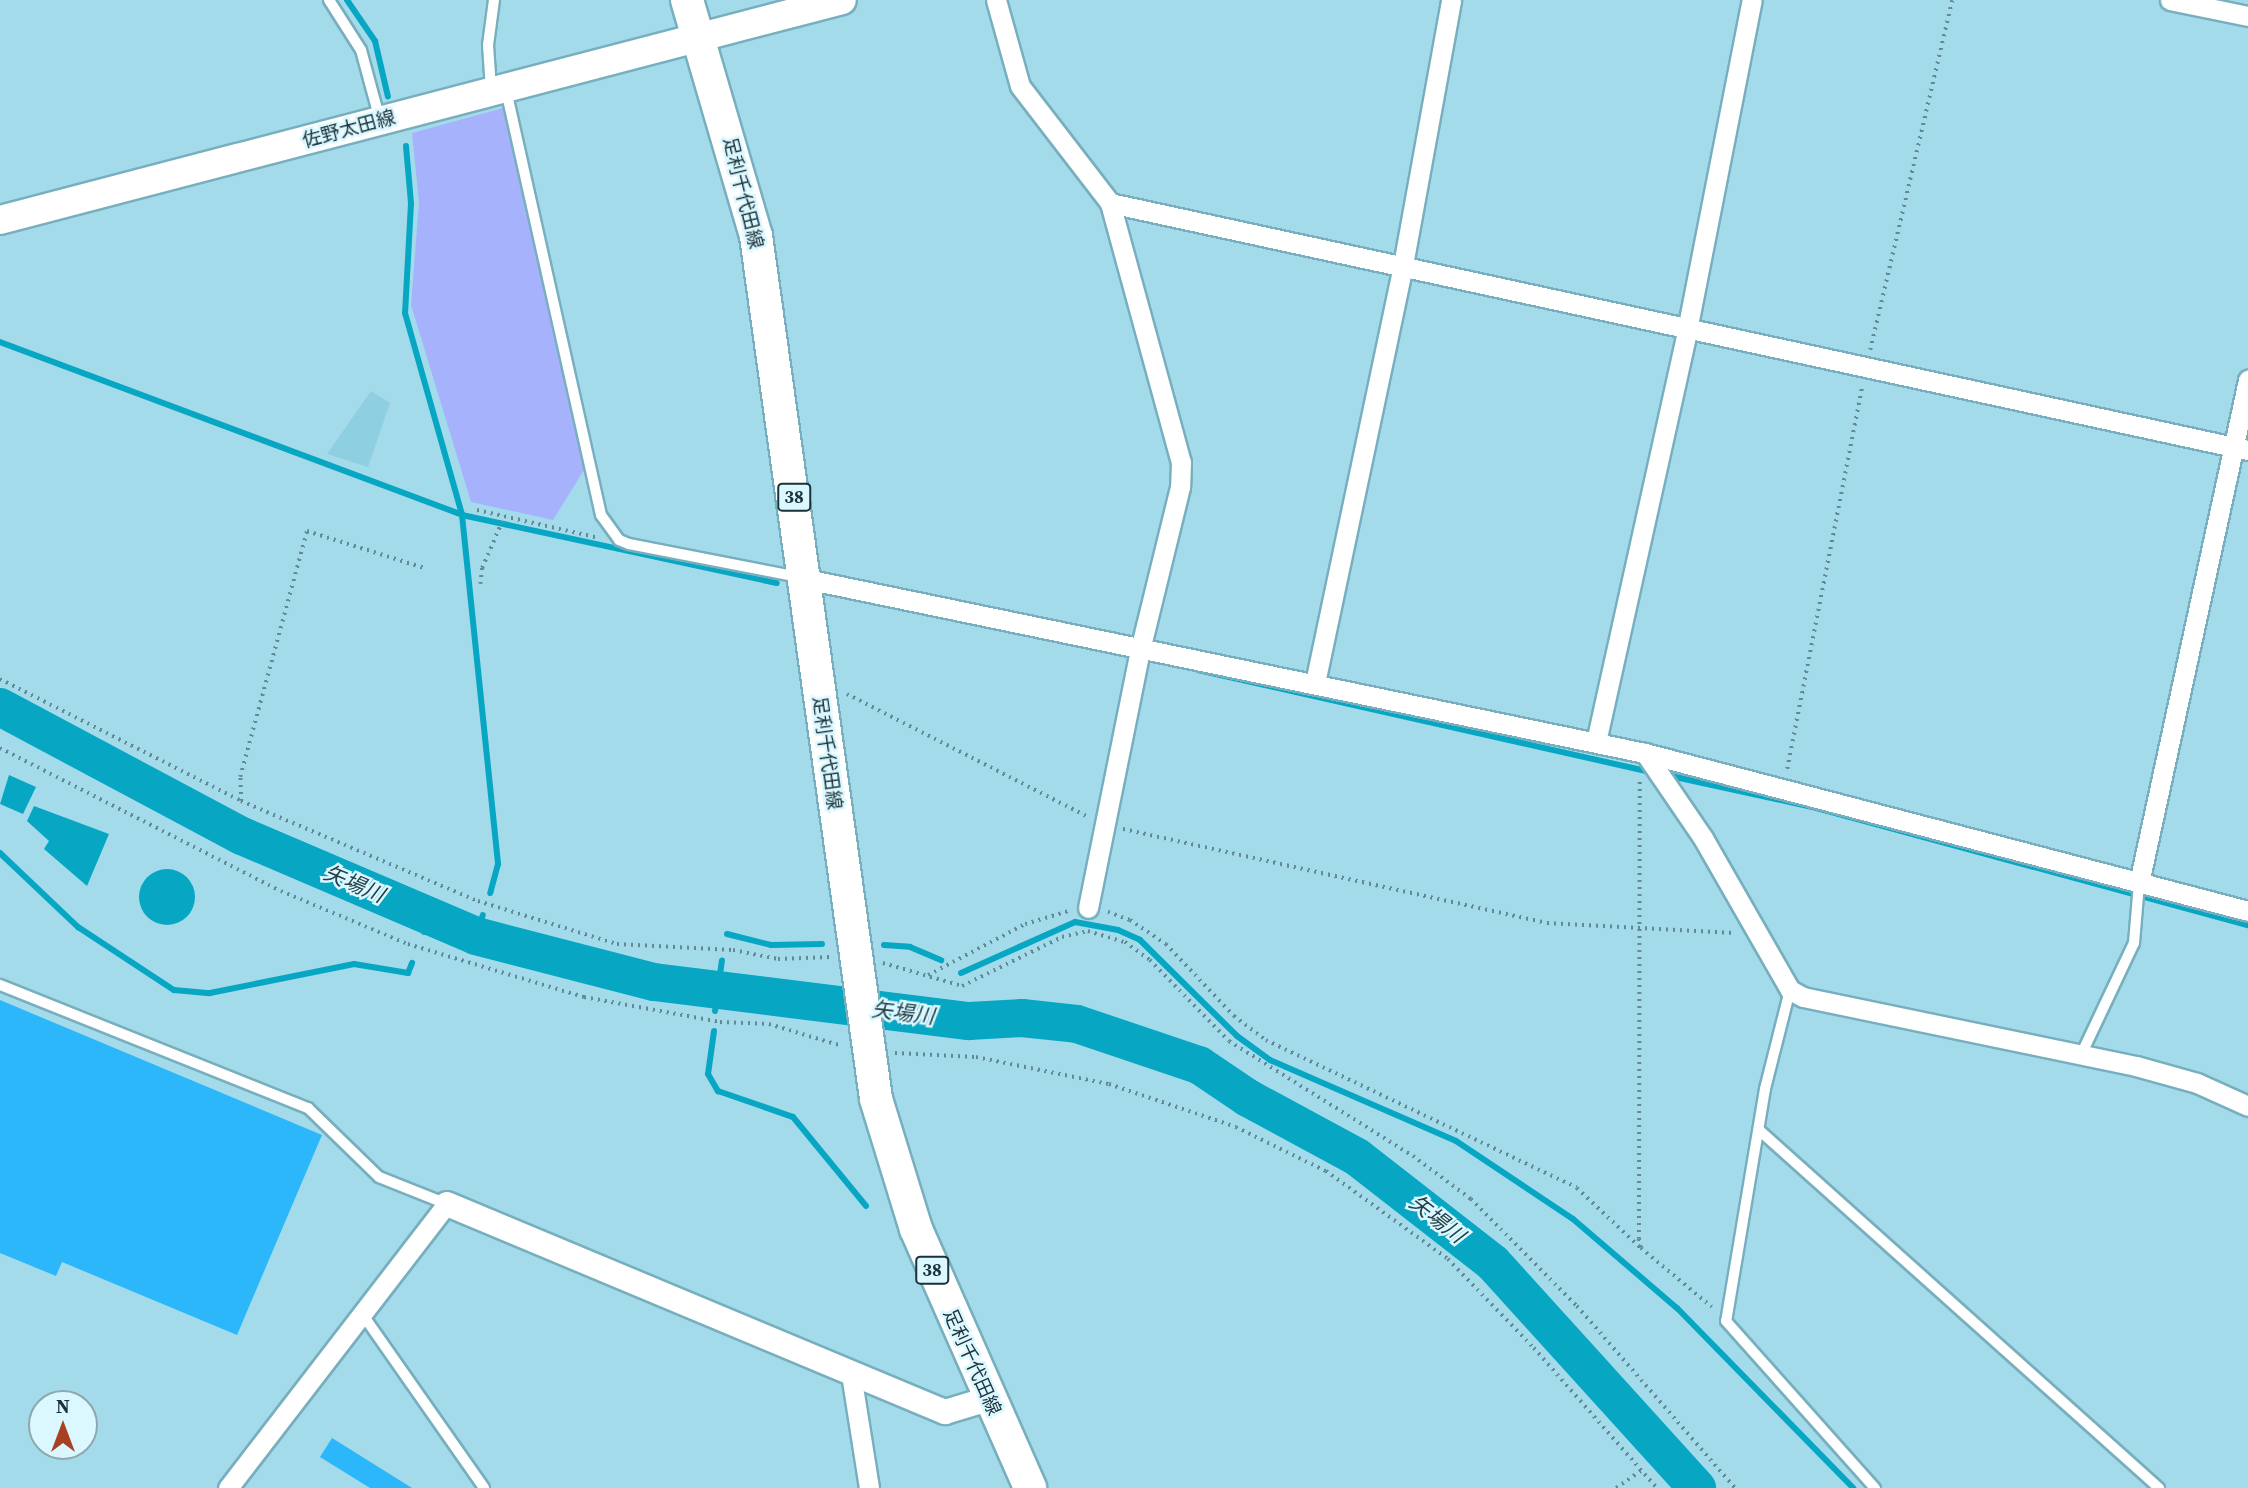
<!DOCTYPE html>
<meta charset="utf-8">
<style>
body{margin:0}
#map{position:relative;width:2248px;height:1488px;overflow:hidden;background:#a3dbeb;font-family:"Source Serif 4","Noto Sans JP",serif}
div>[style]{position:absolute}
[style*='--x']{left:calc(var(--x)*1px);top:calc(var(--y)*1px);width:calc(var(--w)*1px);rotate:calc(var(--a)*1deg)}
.built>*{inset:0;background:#8ecfe1}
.green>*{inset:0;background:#a6b3fc}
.water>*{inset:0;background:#07a7c4}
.round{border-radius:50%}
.stream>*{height:6px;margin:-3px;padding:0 3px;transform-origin:3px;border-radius:3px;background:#07a7c4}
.river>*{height:38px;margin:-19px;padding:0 19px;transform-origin:19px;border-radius:19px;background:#07a7c4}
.building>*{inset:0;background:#2cb7fb}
.path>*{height:3.5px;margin-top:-1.75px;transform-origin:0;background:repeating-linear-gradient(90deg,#628a96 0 2px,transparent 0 7px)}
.roads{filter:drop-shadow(2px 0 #77afbe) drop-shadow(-2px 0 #77afbe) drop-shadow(0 2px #77afbe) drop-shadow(0 -2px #77afbe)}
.service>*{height:10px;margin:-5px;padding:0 5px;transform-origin:5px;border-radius:5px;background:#fff}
.minor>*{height:19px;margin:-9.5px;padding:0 9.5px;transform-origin:9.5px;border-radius:9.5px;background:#fff}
.tertiary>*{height:24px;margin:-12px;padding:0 12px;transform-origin:12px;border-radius:12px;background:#fff}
.secondary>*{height:28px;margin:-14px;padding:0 14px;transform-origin:14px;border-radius:14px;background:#fff}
.primary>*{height:32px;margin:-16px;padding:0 16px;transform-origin:16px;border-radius:16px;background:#fff}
span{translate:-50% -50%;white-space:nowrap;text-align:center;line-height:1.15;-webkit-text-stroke:5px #dbf7ff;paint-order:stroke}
.shield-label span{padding:2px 5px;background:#dbf7ff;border:2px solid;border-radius:5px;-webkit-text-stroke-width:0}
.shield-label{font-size:18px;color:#1b3238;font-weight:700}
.street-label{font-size:19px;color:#1b3238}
.water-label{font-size:21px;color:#254047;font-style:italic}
.north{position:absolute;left:28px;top:1390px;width:70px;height:70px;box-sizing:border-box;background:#dbf7ff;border:2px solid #8ea8af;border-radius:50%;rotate:0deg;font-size:19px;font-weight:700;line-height:28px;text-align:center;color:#1b3238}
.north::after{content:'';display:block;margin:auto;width:24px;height:32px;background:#a84022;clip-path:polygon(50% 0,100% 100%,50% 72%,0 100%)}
</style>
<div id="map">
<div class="built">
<i style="clip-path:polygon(371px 391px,390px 403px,368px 467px,327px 454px)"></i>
</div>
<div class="green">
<i style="clip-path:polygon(503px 108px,584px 470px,553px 520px,471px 502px,411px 305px,419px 202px,412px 133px)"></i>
</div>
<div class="water">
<i style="clip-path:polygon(9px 775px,36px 787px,23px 814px,0 804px)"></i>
<i style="clip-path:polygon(34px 806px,109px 834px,87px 886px,44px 849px,49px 841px,27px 821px)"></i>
<i class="round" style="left:139px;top:869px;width:56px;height:56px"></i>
</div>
<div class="stream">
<i style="--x:347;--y:0;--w:50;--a:55.7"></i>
<i style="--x:375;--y:41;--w:57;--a:76.9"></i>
<i style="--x:406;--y:146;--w:57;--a:85"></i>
<i style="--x:411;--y:203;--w:110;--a:93.1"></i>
<i style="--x:405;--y:313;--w:210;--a:74.2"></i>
<i style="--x:462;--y:515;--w:351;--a:84.1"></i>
<i style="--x:498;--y:864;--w:30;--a:105"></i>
<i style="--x:0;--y:342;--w:493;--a:20.5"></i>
<i style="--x:462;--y:515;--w:322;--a:12.2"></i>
<i style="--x:1198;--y:670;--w:465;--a:12.7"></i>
<i style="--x:1666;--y:775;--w:150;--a:12.3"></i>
<i style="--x:1813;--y:807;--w:451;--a:15.2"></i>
<i style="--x:0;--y:853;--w:108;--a:43.5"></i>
<i style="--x:78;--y:927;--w:115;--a:33.3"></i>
<i style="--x:174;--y:990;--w:36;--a:5"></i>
<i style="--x:210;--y:993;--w:147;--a:-11.4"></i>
<i style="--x:354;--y:964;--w:55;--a:9.5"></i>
<i style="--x:408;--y:973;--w:11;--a:-68"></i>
<i style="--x:424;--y:932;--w:17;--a:-73"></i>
<i style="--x:727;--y:934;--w:45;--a:14"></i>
<i style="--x:771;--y:945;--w:51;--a:-1.1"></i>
<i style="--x:476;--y:936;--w:22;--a:-72"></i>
<i style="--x:884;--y:945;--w:26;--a:4"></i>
<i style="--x:910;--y:947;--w:34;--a:23"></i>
<i style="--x:961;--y:973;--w:125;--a:-24.1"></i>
<i style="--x:1075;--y:922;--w:44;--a:10.5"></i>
<i style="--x:1118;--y:930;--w:24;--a:24"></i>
<i style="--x:1140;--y:940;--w:136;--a:44.7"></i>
<i style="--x:1237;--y:1036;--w:41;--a:36"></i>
<i style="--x:1270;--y:1060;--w:203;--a:23.5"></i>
<i style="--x:1456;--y:1141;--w:141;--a:33.7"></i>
<i style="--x:1573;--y:1219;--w:137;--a:40.6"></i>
<i style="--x:1677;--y:1308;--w:252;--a:45.6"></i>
<i style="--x:715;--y:1011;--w:51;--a:-82.2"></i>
<i style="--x:714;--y:1031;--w:43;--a:97.9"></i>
<i style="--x:708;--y:1074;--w:20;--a:60"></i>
<i style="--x:718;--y:1091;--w:79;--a:19.1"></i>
<i style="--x:793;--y:1117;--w:115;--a:50.6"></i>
</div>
<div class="river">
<i style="--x:0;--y:707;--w:274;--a:28.1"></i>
<i style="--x:242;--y:836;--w:254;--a:23.1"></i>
<i style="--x:476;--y:936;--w:184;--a:14.5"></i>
<i style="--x:654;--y:982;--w:317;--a:7.1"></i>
<i style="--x:969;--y:1021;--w:53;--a:-3.2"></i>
<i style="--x:1022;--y:1018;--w:55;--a:6.2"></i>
<i style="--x:1077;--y:1024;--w:129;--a:18.6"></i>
<i style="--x:1199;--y:1065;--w:59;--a:34"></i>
<i style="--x:1248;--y:1098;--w:124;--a:28.4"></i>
<i style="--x:1357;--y:1157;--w:172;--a:37.9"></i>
<i style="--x:1493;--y:1263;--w:304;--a:47.8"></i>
</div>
<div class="building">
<i style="clip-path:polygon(0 1000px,322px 1135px,237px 1335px,62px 1262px,56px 1276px,0 1253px)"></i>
<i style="clip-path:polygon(332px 1438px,412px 1488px,370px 1488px,320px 1457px)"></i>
</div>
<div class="path">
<i style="--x:1870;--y:350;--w:359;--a:-76.8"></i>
<i style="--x:477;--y:510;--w:125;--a:12.9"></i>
<i style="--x:480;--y:584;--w:16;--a:-83"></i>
<i style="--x:482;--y:568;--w:56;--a:-66.7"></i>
<i style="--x:0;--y:679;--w:270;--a:26.8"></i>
<i style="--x:241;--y:801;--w:257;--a:22.9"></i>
<i style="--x:478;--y:901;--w:145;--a:17.2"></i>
<i style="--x:617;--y:944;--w:116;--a:3"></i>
<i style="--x:733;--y:950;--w:46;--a:11.3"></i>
<i style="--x:778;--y:959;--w:52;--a:-2.2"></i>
<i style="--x:847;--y:694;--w:268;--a:27"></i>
<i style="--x:0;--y:748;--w:315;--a:27"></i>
<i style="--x:281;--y:891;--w:138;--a:22.7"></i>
<i style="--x:408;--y:944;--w:184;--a:16.8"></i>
<i style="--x:584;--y:997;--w:138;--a:10.4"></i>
<i style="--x:720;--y:1022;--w:49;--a:2.3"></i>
<i style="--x:769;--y:1024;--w:76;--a:16.8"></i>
<i style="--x:1787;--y:769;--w:391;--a:-78.9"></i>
<i style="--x:1640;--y:782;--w:457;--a:90.1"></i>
<i style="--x:1639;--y:1239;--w:9;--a:77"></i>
<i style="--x:1641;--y:1248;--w:92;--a:39.7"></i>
<i style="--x:241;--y:801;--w:24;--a:-92"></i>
<i style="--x:240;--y:777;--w:255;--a:-74.8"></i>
<i style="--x:307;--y:531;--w:123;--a:17.5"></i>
<i style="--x:1123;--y:829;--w:434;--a:12.5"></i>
<i style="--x:1547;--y:923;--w:187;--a:3.1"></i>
<i style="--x:1108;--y:912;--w:23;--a:20"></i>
<i style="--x:1130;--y:920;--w:43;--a:33.7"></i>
<i style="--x:1166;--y:944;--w:99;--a:46.6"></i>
<i style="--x:1234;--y:1016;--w:40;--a:37"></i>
<i style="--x:1266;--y:1040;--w:344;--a:25.4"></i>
<i style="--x:1577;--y:1188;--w:88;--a:43.2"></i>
<i style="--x:883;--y:963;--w:82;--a:16.2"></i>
<i style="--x:962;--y:986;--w:111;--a:-26.1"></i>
<i style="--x:1062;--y:937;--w:27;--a:-13"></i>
<i style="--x:1088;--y:931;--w:39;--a:17"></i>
<i style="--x:1125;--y:942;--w:31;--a:36"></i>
<i style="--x:1150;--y:960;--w:113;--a:45.7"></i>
<i style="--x:1229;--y:1041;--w:217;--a:32"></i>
<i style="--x:1413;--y:1156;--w:72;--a:36.6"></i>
<i style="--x:1471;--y:1199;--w:151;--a:45.3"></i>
<i style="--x:1577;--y:1306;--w:241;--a:49"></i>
<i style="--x:928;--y:975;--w:110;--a:-27.7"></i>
<i style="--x:1025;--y:924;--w:46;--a:-16.5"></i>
<i style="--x:895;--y:1053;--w:81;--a:2.8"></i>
<i style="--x:976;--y:1057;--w:136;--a:11.5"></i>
<i style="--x:1109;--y:1084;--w:134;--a:18.7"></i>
<i style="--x:1236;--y:1127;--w:100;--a:26.1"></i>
<i style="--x:1326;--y:1171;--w:150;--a:35.8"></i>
<i style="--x:1448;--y:1259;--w:124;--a:46"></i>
<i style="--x:1534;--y:1348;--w:186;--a:48.7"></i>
<i style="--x:1616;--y:1488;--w:32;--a:-35"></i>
</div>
<div class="roads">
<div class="service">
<i style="--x:329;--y:0;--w:59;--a:57.4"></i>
<i style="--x:361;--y:50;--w:73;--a:74.8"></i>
<i style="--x:491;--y:90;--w:45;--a:-93.8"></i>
<i style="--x:488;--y:45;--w:45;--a:-82.4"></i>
<i style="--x:506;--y:90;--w:435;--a:77.4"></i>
<i style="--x:601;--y:515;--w:31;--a:54"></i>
<i style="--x:619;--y:540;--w:11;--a:22"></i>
<i style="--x:629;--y:544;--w:172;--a:11"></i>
<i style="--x:0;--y:985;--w:332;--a:21.8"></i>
<i style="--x:308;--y:1108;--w:99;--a:44.2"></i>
<i style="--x:379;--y:1177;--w:73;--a:21.7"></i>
<i style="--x:1790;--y:990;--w:102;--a:104.2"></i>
<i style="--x:1765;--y:1089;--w:235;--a:99.5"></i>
<i style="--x:1726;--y:1321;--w:224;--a:48.3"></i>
<i style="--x:2081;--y:1055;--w:124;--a:-64.7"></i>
<i style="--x:2134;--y:943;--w:60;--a:-85.2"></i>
<i style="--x:1759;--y:1130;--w:537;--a:41.83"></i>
<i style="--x:363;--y:1315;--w:211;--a:55"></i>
</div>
<div class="minor">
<i style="--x:996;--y:0;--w:89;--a:74.4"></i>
<i style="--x:1020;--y:86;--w:148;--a:52.4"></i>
<i style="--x:1110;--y:203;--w:269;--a:74.7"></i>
<i style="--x:1181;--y:462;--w:25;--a:92"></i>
<i style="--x:1180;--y:487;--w:168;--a:103.8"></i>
<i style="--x:1140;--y:650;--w:263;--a:101.4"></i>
<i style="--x:2170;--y:0;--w:80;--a:11.6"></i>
<i style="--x:1110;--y:203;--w:1164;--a:12.25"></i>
<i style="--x:806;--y:579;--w:857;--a:11.72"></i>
<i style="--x:1645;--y:753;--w:623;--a:14.68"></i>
<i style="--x:1315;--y:683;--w:427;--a:-78.1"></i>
<i style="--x:1403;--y:265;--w:269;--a:-79.7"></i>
<i style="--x:1596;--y:742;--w:422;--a:-77.5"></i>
<i style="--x:1687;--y:330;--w:336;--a:-78.9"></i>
<i style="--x:1645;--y:753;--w:103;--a:55.7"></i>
<i style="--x:1703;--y:838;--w:175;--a:60.2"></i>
<i style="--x:1790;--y:990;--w:15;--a:28"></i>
<i style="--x:1803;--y:997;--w:340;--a:11.7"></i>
<i style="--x:2136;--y:1066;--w:63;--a:15.6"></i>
<i style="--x:2197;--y:1083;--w:56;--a:24.3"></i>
<i style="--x:2139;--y:883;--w:515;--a:-77.77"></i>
<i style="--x:851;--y:1374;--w:115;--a:81"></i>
<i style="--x:228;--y:1488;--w:359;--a:-52.4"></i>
</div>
<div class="tertiary">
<i style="--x:447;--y:1204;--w:540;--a:22.67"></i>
<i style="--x:945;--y:1412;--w:45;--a:-16.8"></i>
</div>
<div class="secondary">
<i style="--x:0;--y:220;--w:870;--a:-14.64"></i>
</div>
<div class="primary">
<i style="--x:687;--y:0;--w:246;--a:73.7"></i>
<i style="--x:756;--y:236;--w:871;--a:82.08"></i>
<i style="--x:876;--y:1099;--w:136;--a:72.9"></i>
<i style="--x:916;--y:1229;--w:283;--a:66.2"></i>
</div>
</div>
<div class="shield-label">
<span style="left:794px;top:497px">38</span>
<span style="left:932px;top:1270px">38</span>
</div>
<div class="street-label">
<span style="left:349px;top:129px;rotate:-15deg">佐野太田線</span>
<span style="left:743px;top:193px;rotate:76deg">足利千代田線</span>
<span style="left:827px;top:753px;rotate:82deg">足利千代田線</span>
<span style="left:972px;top:1362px;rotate:66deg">足利千代田線</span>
</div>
<div class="water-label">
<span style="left:354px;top:884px;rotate:23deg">矢場川</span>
<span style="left:903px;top:1013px;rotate:7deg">矢場川</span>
<span style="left:1437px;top:1219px;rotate:38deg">矢場川</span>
</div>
<div class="north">N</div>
</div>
